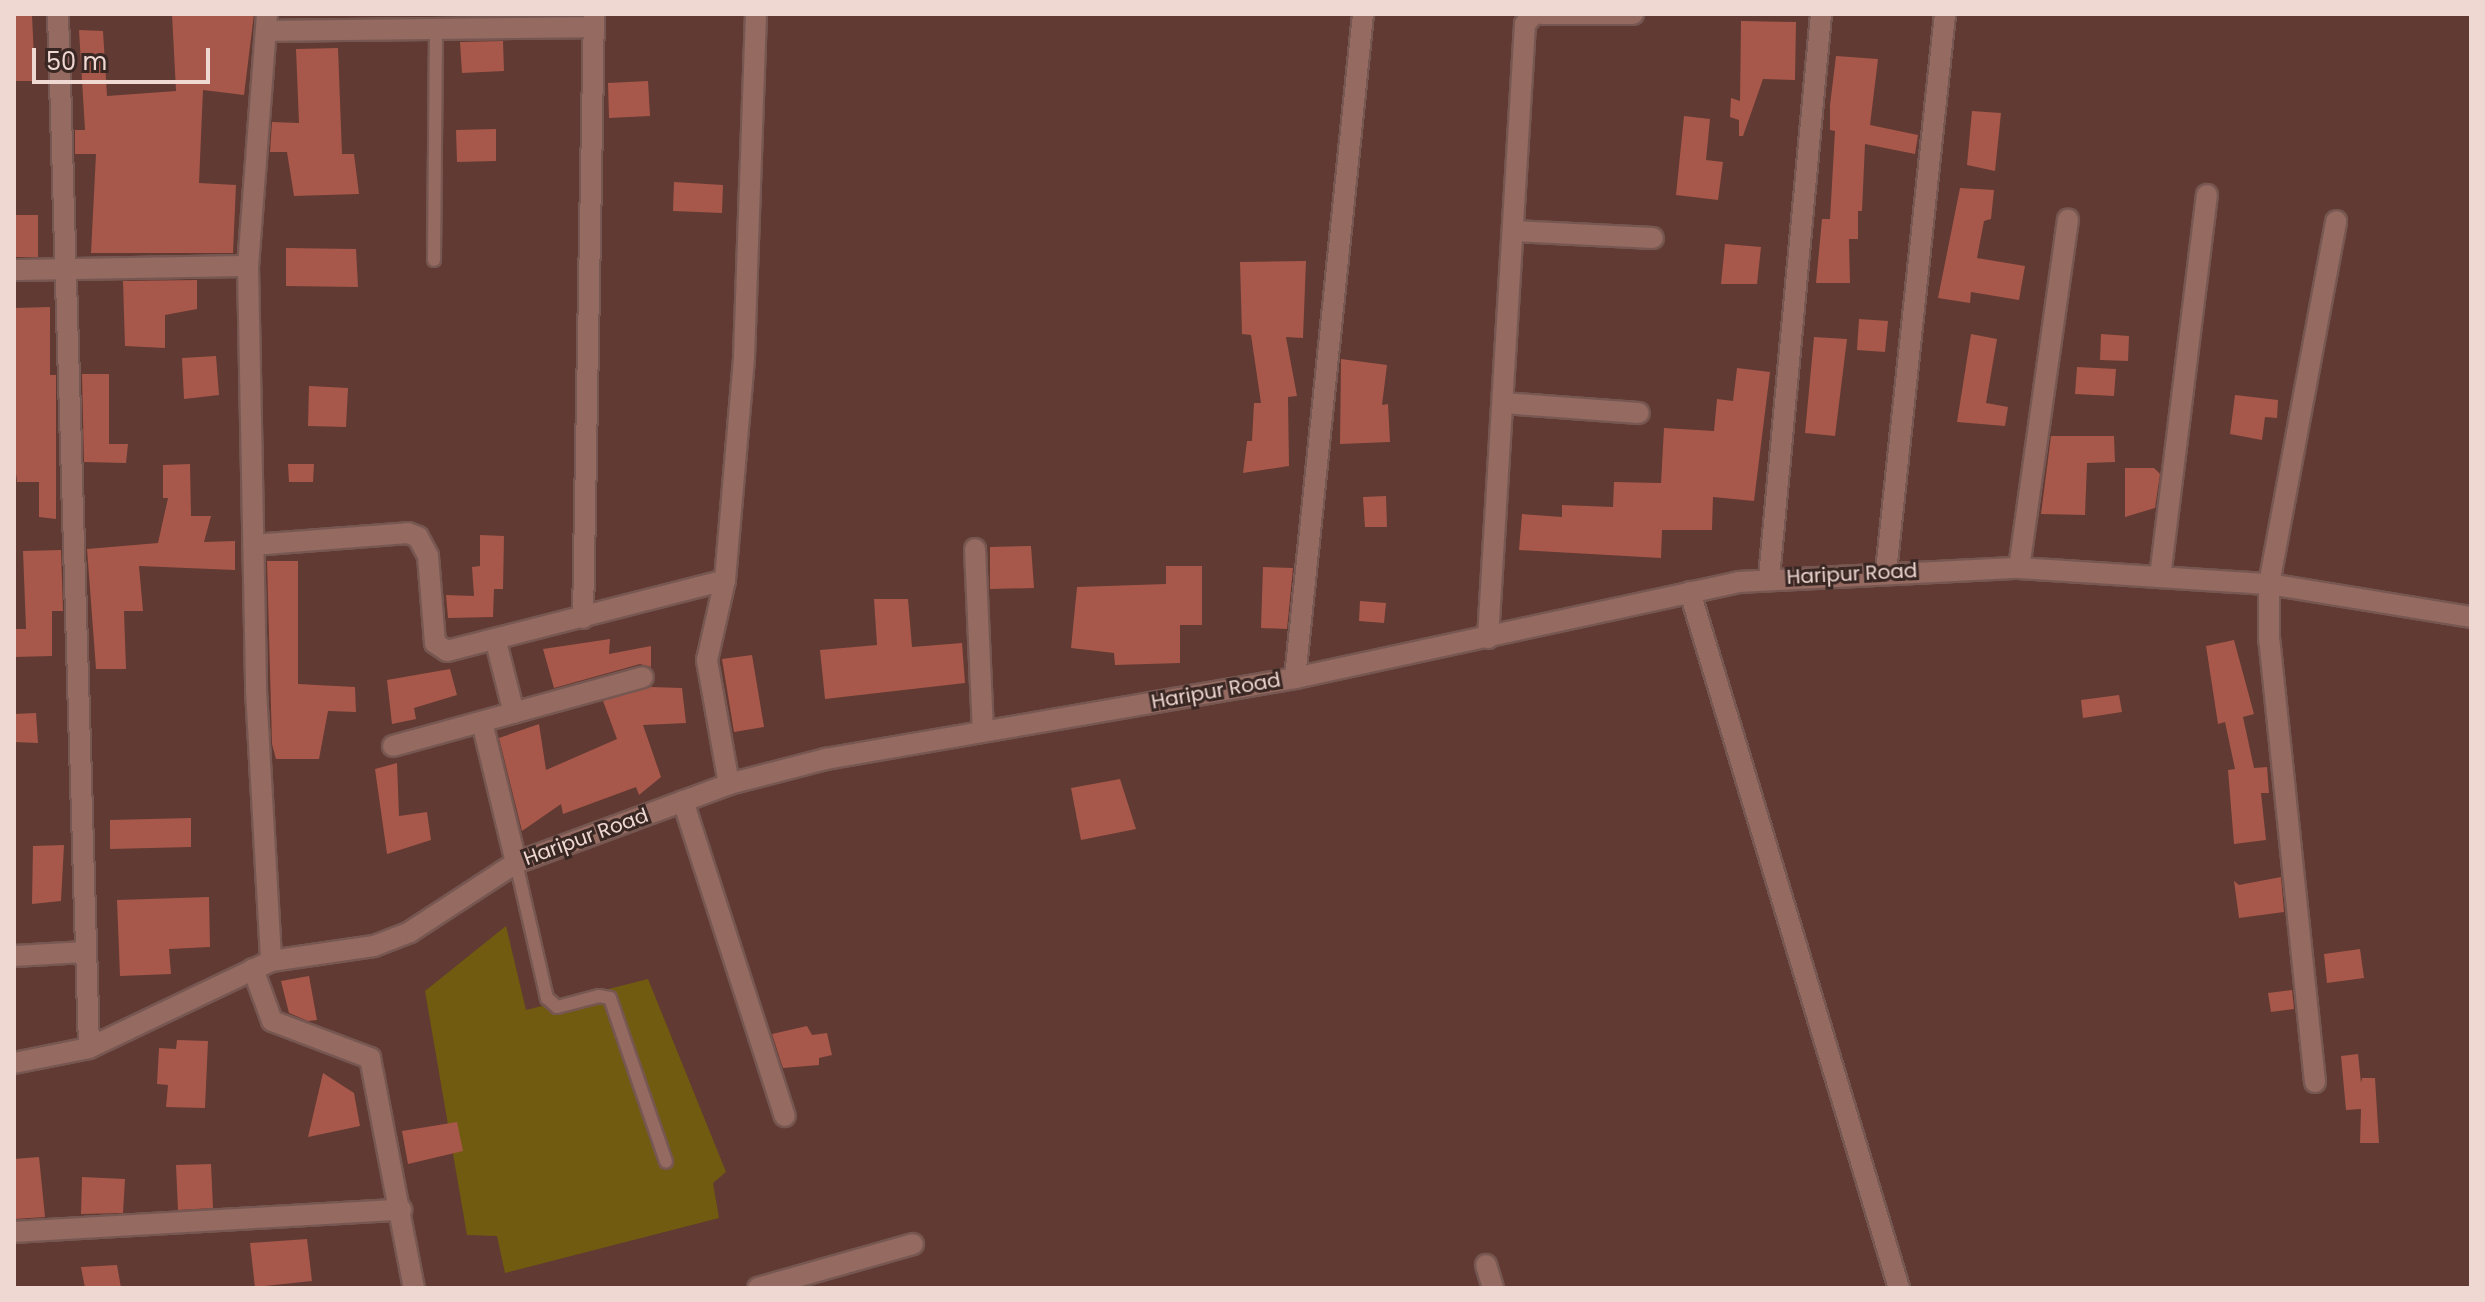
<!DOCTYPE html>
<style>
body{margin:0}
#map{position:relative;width:2485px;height:1302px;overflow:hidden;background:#603a33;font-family:Poppins,sans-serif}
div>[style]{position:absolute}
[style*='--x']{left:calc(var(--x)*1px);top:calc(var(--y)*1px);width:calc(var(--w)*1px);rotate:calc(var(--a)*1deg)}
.green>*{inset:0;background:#715b10}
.building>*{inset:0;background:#a7584a}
.roads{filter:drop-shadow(2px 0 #775751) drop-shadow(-2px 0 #775751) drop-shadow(0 2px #775751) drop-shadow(0 -2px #775751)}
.lane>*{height:12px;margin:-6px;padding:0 6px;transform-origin:6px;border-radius:6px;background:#946a61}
.street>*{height:20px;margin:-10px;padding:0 10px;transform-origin:10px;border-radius:10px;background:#946a61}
.secondary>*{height:20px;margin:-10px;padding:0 10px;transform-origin:10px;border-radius:10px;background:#946a61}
span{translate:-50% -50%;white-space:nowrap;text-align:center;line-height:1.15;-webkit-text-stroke:6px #392723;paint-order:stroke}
.street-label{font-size:20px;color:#efd7d2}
.frame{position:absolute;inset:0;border:16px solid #efd7d2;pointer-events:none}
.scale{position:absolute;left:32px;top:48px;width:178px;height:36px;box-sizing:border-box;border:4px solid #efd7d2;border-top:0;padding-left:10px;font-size:24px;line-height:28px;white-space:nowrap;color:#efd7d2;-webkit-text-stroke:6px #392723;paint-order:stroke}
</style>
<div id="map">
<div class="green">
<i style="clip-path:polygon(506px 926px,526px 1010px,648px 979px,726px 1172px,713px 1183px,719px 1218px,505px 1273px,497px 1236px,467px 1235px,425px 991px)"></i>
</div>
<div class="building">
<i style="clip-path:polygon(172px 14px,254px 14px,244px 95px,203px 90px,199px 183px,236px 185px,233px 253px,91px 253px,96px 154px,75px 154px,75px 130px,85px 130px,79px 30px,103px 31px,107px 96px,176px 91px)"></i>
<i style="clip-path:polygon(14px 15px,32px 15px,35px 81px,14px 81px)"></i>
<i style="clip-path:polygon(1741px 21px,1796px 22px,1795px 80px,1763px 79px,1743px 136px,1739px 136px,1739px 120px,1730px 117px,1731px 98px,1740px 101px)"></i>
<i style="clip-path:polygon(503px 41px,504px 71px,462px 73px,460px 42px)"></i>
<i style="clip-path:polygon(338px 48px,342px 154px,354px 154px,359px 194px,294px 196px,287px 152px,270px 152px,272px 122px,299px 123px,296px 49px)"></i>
<i style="clip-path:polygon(1836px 56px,1878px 59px,1870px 125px,1918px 135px,1915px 154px,1865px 144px,1862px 211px,1858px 211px,1858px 239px,1849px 239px,1850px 283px,1816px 283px,1822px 219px,1830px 219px,1835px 131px,1830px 130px,1830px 105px)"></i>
<i style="clip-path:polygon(648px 81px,650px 116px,609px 118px,608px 83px)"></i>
<i style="clip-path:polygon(1972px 111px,2001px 113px,1995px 171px,1967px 165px)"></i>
<i style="clip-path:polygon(1684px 116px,1710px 119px,1706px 160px,1723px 162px,1718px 200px,1676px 195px)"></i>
<i style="clip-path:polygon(496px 129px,496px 161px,457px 162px,456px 130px)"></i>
<i style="clip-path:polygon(674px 182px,723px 185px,722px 213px,673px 211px)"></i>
<i style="clip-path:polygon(1960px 188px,1994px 190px,1991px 219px,1984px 221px,1977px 258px,2025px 266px,2019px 300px,1971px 292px,1970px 303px,1938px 298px)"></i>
<i style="clip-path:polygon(14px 215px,38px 215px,38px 257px,14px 257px)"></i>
<i style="clip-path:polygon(1725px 244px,1761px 247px,1757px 284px,1721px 284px)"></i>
<i style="clip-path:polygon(286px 248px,356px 249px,358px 287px,286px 286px)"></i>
<i style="clip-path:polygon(1306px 261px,1303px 338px,1286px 337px,1297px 396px,1288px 397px,1289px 466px,1243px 473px,1247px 441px,1252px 441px,1254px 403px,1261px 403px,1251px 335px,1242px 334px,1240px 262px)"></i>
<i style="clip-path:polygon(197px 280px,197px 309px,165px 315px,165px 348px,125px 346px,123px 281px)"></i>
<i style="clip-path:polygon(50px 307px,50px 375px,56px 375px,56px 519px,39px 517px,39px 482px,17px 482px,14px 456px,14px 308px)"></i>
<i style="clip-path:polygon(1859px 319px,1888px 321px,1885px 352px,1857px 350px)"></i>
<i style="clip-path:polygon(1971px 334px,1997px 339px,1986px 403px,2008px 407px,2005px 426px,1957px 422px)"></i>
<i style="clip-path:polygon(2101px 334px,2129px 336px,2128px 361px,2100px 360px)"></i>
<i style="clip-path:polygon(1814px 337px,1847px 339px,1835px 436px,1805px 433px)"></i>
<i style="clip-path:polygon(216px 356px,219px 395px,184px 399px,182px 358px)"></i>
<i style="clip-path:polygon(1341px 359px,1387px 365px,1382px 405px,1388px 404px,1390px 442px,1340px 444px)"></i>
<i style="clip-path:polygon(2077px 367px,2116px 369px,2114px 396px,2075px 394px)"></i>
<i style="clip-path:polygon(1737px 368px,1770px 372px,1754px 501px,1713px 497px,1712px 530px,1662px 530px,1661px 558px,1519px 550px,1522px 514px,1562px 517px,1562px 505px,1613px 507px,1614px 482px,1661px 483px,1664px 428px,1714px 431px,1717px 399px,1733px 401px)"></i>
<i style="clip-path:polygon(82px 374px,109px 374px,109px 444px,128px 444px,126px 463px,84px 462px)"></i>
<i style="clip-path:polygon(309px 386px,348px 388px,346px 427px,308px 426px)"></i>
<i style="clip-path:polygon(2235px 395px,2278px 400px,2277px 418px,2265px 417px,2262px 440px,2230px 434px)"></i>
<i style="clip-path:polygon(2051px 436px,2114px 436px,2115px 462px,2087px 463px,2085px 515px,2041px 514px)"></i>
<i style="clip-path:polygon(190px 464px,191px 516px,211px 516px,204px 542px,235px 541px,235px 570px,139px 566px,143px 611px,124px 611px,126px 669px,96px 669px,87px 549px,158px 543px,168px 498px,163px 498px,163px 465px)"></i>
<i style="clip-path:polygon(288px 464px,314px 464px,313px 482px,289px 482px)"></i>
<i style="clip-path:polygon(2125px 468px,2154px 468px,2160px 474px,2155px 508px,2125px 517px)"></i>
<i style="clip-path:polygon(1386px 496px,1387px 527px,1365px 527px,1363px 497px)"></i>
<i style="clip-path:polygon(480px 535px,504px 536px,503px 589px,494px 589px,493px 617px,448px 618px,446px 595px,474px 596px,472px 567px,480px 566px)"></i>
<i style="clip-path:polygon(1031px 546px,1034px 588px,990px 589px,990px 547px)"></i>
<i style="clip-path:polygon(61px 550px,63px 611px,52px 611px,52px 656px,14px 657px,14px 629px,26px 629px,23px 551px)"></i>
<i style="clip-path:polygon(267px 561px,298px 561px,298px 684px,355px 687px,356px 712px,328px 711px,319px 759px,276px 759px,272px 744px)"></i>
<i style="clip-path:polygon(1166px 566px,1202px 566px,1202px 625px,1180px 625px,1180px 663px,1115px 665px,1114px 653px,1071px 648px,1077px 587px,1166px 584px)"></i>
<i style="clip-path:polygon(1263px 567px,1293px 568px,1287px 629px,1261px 628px)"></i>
<i style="clip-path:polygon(874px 599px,908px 599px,912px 647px,962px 643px,965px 683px,825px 699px,820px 650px,877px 645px)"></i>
<i style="clip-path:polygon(1360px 601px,1386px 603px,1384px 623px,1359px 621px)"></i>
<i style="clip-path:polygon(610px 639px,609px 654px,651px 646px,651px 667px,640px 664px,554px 688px,543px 649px)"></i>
<i style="clip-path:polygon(2234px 640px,2254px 714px,2243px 717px,2254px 768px,2267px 767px,2269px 793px,2261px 793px,2266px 840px,2234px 844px,2228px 770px,2235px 769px,2225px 722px,2218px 724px,2206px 646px)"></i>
<i style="clip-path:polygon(752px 655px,764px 727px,734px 732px,722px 659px)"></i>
<i style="clip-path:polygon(450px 669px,457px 695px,414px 708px,416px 719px,392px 724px,387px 680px)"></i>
<i style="clip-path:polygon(651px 687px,682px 688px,686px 723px,643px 725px,661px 777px,639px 795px,636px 787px,563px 814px,561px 804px,522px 831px,499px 738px,539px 724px,546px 770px,617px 739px,603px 701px)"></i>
<i style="clip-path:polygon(2119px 695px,2122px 712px,2083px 718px,2081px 700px)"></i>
<i style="clip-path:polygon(36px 713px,38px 743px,14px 742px,14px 714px)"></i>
<i style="clip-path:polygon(397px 763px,399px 816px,427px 812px,431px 840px,387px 854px,375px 769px)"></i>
<i style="clip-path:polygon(1120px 779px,1136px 829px,1081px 840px,1071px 788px)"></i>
<i style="clip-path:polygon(191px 818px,191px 847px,110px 849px,110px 820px)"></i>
<i style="clip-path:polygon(64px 845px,61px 901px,32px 904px,33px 846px)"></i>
<i style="clip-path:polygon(2281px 877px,2284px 912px,2239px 918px,2234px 881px,2239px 885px)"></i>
<i style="clip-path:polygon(209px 897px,210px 947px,169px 949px,171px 974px,120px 976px,117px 900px)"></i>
<i style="clip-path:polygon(2360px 949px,2364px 978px,2327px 983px,2324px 954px)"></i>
<i style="clip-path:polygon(309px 976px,317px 1020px,308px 1021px,289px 1013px,281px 981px)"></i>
<i style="clip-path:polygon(2292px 990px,2294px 1009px,2271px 1012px,2268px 993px)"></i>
<i style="clip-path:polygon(807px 1026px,812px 1035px,827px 1033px,832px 1055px,819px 1058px,819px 1065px,783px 1068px,772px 1034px)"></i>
<i style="clip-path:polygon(177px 1040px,208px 1041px,205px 1108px,166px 1107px,168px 1085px,157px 1084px,159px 1048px,176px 1049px)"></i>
<i style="clip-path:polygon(2358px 1054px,2361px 1083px,2362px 1078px,2375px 1078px,2379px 1143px,2360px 1143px,2361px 1109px,2346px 1110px,2341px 1056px)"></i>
<i style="clip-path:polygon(323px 1073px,354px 1093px,360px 1126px,308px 1137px)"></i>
<i style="clip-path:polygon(457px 1122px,463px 1151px,408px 1164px,402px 1131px)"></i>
<i style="clip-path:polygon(39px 1157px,45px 1217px,14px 1219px,14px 1159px)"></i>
<i style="clip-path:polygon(211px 1164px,213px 1208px,178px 1210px,176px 1165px)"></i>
<i style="clip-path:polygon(82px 1177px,125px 1179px,123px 1213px,81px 1214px)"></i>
<i style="clip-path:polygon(307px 1239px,312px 1281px,255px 1287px,250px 1243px)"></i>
<i style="clip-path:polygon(117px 1265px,121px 1288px,85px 1288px,81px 1267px)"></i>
</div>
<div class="roads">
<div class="lane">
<i style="--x:434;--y:260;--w:231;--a:-89.5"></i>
<i style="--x:516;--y:863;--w:139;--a:77.1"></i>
<i style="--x:547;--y:998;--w:13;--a:42"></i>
<i style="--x:557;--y:1007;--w:43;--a:-14.7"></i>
<i style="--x:599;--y:996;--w:11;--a:10"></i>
<i style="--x:610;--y:998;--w:173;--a:71.1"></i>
</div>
<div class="street">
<i style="--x:58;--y:14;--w:1034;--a:88.28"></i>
<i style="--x:267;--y:14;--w:253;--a:94.3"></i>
<i style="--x:248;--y:266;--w:424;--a:88.9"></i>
<i style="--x:256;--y:690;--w:271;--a:86.8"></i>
<i style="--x:1541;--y:14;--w:92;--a:0"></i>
<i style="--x:268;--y:31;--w:325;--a:-0.7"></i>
<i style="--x:1514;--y:231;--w:139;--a:2.9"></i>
<i style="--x:14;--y:270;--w:234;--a:-1"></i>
<i style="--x:1503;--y:403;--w:136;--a:4.2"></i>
<i style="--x:253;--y:545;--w:155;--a:-4.4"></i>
<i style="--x:408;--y:533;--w:11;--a:22"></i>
<i style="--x:418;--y:537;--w:21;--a:62"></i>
<i style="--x:428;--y:556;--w:87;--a:85.4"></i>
<i style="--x:435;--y:643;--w:14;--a:34"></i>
<i style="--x:447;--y:651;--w:287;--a:-14.3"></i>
<i style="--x:975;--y:549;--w:182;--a:87.5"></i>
<i style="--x:2019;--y:568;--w:352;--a:-82"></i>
<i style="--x:1886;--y:572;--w:561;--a:-83.96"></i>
<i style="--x:2160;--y:577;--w:385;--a:-83"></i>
<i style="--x:1769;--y:578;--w:566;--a:-84.73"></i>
<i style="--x:1690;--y:592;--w:727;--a:73.29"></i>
<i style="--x:583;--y:618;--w:604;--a:-88.96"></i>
<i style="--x:1488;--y:638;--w:615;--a:-86.55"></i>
<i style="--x:1525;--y:24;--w:13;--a:-48"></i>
<i style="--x:496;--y:642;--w:73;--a:75.8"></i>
<i style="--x:1295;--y:678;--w:667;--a:-84.15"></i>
<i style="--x:482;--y:722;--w:145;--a:76.4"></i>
<i style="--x:393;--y:746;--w:259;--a:-15.4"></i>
<i style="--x:729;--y:784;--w:126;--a:-100.1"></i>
<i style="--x:707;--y:660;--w:82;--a:-77.3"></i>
<i style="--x:725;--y:580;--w:224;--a:-85.1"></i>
<i style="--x:744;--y:357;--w:343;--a:-88"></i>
<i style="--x:683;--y:801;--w:331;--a:72.1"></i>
<i style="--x:14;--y:956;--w:71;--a:-3.2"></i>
<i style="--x:253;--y:969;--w:55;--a:69.9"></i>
<i style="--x:272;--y:1021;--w:105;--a:20.7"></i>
<i style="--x:370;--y:1058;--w:234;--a:79.2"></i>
<i style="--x:2315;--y:1082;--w:444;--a:-95.9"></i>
<i style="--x:2269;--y:640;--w:56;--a:-90"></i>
<i style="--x:2269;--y:584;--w:369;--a:-79.5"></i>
<i style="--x:14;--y:1232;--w:388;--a:-3.3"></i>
<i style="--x:1486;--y:1265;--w:24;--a:73"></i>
<i style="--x:758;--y:1288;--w:161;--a:-15.8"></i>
</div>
<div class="secondary">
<i style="--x:14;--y:1063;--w:76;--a:-11.3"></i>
<i style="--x:89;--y:1048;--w:202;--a:-25.5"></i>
<i style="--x:271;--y:961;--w:104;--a:-8.3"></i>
<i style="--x:374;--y:946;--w:39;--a:-21"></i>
<i style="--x:410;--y:932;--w:126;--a:-33.1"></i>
<i style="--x:516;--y:863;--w:227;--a:-20.3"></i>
<i style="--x:729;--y:784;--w:100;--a:-14.5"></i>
<i style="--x:826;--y:759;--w:476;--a:-9.8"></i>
<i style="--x:1295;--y:678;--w:453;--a:-12.2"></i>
<i style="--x:1738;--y:582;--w:281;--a:-2.9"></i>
<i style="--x:2019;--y:568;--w:251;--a:3.7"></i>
<i style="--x:2269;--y:584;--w:205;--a:9.3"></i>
</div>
</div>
<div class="street-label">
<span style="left:1852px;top:574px;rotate:-3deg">Haripur Road</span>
<span style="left:1216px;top:691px;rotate:-10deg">Haripur Road</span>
<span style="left:586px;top:837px;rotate:-20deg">Haripur Road</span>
</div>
<div class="frame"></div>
<div class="scale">50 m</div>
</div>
